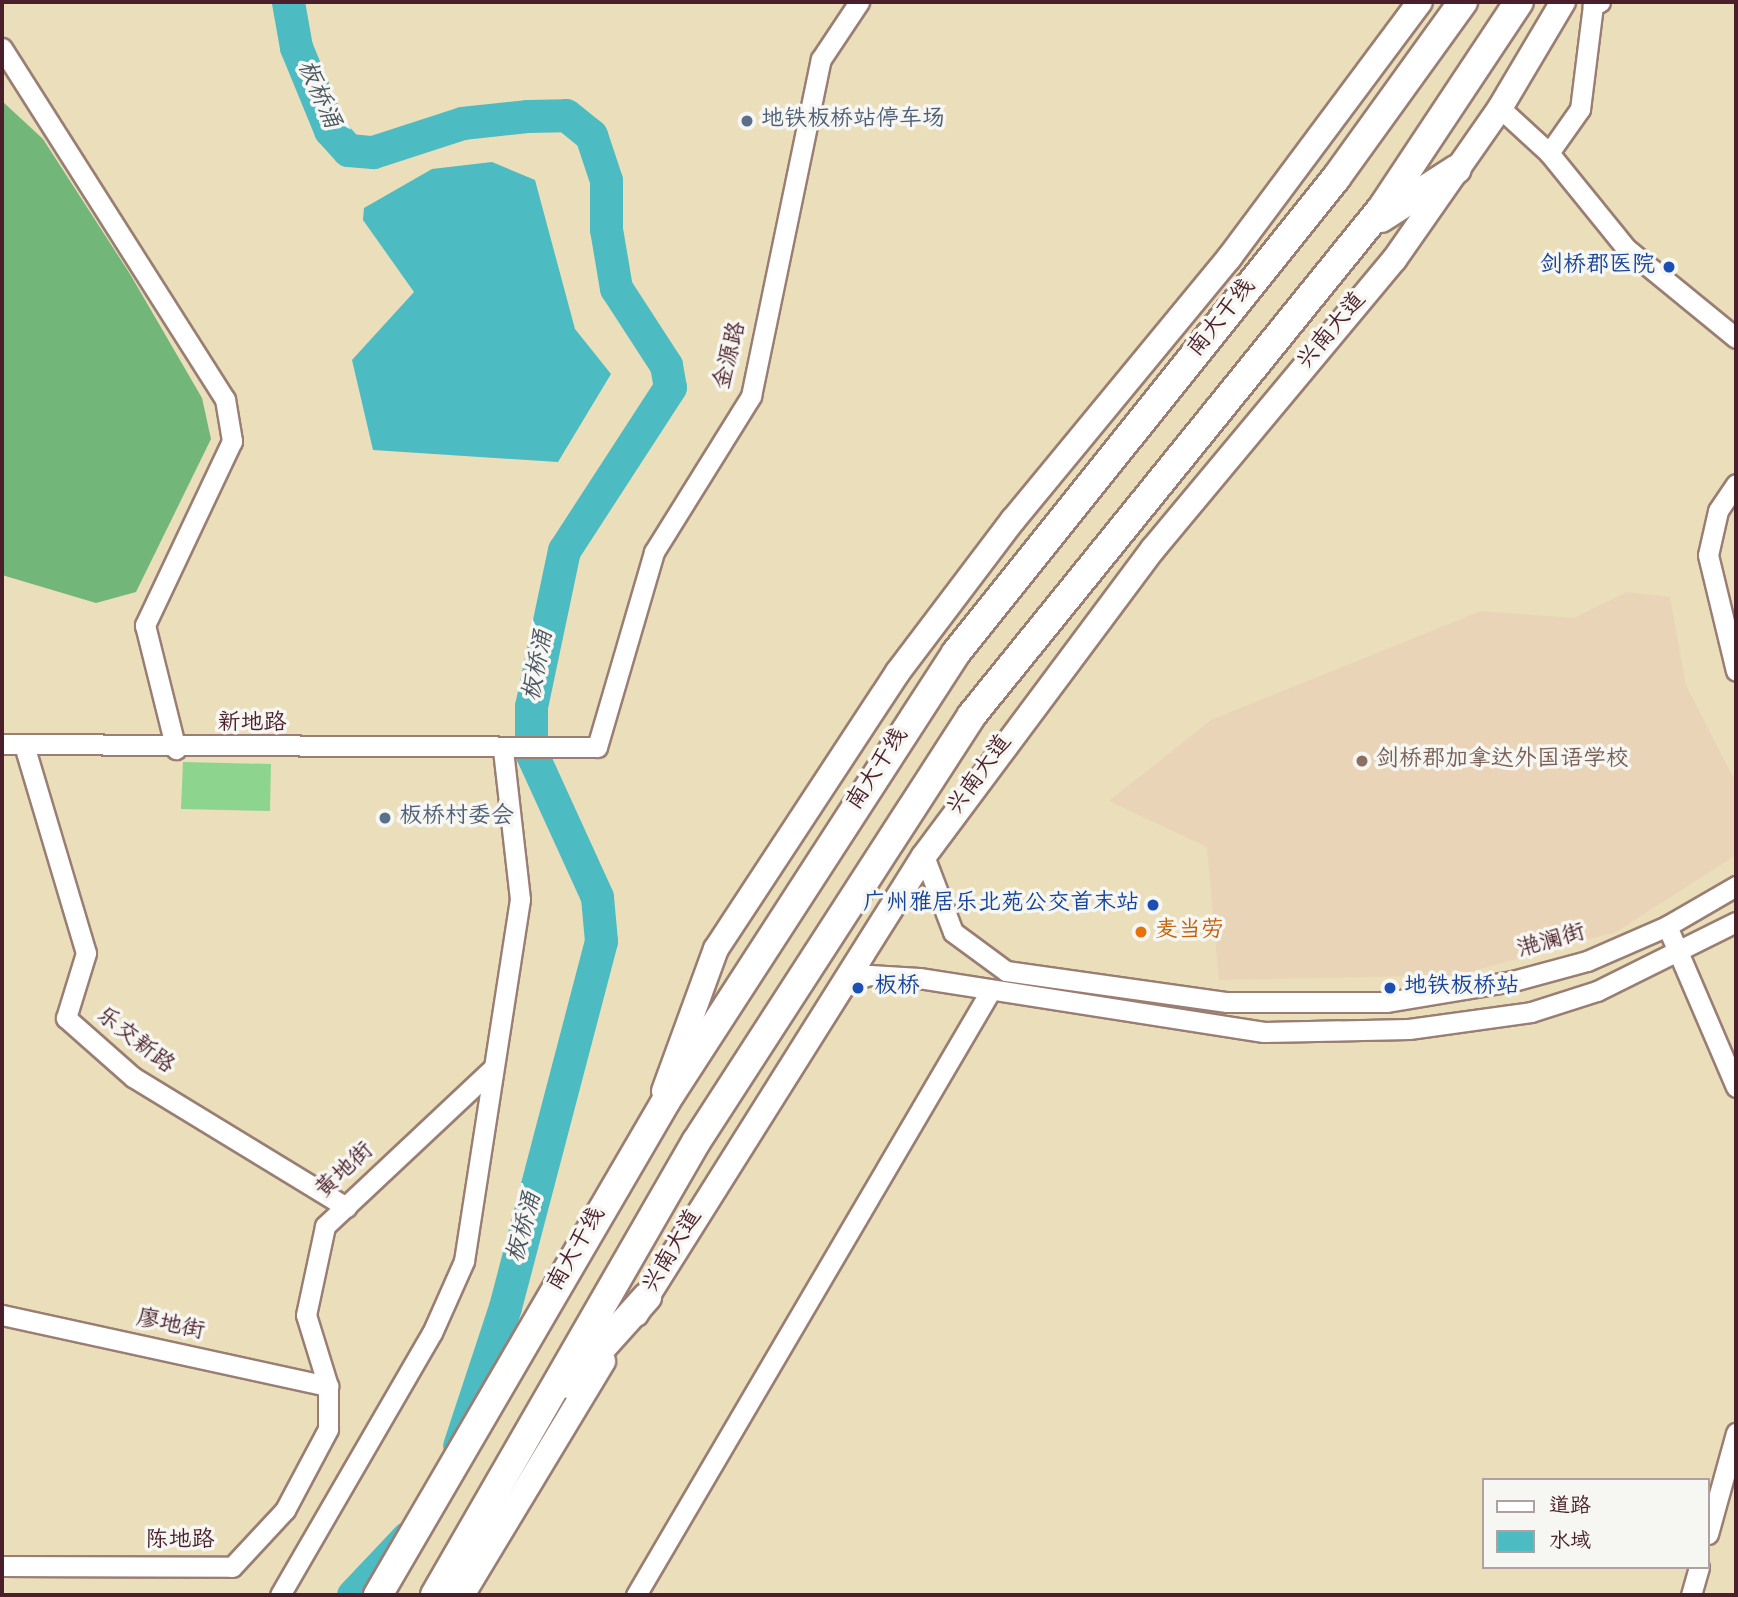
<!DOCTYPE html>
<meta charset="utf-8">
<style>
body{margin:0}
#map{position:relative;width:1738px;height:1597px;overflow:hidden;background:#ebdebb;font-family:Dekko,"LXGW WenKai TC",sans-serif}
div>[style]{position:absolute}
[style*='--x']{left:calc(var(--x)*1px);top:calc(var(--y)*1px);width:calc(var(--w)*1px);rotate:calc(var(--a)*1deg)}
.built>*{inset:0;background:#e9d4b7}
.green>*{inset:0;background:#8dd58f}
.forest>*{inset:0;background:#72b67a}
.water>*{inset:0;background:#4cbbc2}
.river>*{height:33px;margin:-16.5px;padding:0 16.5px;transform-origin:16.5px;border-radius:16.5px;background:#4cbbc2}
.roads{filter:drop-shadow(2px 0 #9a7e73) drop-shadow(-2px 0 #9a7e73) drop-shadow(0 2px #9a7e73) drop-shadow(0 -2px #9a7e73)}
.minor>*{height:19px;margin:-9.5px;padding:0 9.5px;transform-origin:9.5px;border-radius:9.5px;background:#fff}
.major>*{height:24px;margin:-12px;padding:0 12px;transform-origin:12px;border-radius:12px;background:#fff}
.highway>*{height:28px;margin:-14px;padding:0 14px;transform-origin:14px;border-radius:14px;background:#fff}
.dots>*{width:19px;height:19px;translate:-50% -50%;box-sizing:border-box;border:4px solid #f6f6f2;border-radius:50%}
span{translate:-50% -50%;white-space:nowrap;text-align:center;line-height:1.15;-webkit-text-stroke:7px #f6f6f2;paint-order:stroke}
.service-label{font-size:23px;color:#4e5e75}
.left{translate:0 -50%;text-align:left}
.transit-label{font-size:23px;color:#164399}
.right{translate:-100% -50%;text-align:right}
.street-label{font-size:23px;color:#4a1f2b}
.education-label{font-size:23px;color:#785e54}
.food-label{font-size:23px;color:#c56008}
.water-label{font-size:24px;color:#4b5660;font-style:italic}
.frame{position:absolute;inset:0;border:4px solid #4a1f2b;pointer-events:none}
.legend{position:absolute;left:1482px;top:1478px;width:228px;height:91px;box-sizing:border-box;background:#f6f6f2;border:2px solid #b1a0a2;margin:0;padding:9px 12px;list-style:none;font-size:21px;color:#4a1f2b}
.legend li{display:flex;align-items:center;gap:14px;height:35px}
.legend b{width:35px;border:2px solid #b1a0a2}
</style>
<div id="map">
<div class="built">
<i style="clip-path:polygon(1627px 592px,1670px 597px,1686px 685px,1736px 783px,1736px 855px,1616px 932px,1458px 975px,1219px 980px,1207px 847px,1109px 801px,1211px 720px,1481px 611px,1574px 618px)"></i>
</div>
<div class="green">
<i style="clip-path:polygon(183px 762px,271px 764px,270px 811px,181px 809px)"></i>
</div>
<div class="forest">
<i style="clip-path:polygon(2px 101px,43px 139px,130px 274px,202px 398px,211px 439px,136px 592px,96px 603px,2px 575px)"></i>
</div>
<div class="water">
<i style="clip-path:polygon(492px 162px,535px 180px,575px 329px,611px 374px,558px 462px,373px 450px,352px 360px,414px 292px,363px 220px,364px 208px,432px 169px)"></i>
</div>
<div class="river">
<i style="--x:288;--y:2;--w:46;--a:79.9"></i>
<i style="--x:296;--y:47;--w:90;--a:67.7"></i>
<i style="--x:330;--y:130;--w:27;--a:48"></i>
<i style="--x:348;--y:150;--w:25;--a:5"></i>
<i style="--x:373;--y:152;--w:94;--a:-18"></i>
<i style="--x:462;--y:123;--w:65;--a:-6.1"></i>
<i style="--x:527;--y:116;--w:39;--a:-1"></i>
<i style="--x:566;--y:115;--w:32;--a:39"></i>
<i style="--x:591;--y:135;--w:47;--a:71.6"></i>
<i style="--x:606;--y:180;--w:49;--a:90"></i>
<i style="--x:606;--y:229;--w:60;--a:80.4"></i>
<i style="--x:616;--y:288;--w:92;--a:57"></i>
<i style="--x:666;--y:365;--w:22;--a:80"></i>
<i style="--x:670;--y:387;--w:194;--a:123"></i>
<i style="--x:564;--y:550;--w:159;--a:101.9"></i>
<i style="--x:531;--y:706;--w:46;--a:90"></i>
<i style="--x:531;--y:752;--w:159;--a:65.5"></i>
<i style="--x:597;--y:897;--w:44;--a:84.8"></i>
<i style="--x:601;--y:941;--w:378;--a:104.7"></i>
<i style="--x:505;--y:1307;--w:146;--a:108.3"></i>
<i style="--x:353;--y:1595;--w:79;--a:-46.5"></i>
</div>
<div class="roads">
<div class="minor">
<i style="--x:1600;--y:2;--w:8;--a:157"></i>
<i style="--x:1593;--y:5;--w:105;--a:97.1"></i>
<i style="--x:1580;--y:109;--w:54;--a:125.2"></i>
<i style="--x:1549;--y:153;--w:122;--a:51"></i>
<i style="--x:1626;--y:248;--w:142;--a:39.3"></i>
<i style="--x:2;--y:48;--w:416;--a:57.6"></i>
<i style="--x:225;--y:399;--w:43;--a:80.5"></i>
<i style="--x:232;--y:441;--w:204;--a:115.3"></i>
<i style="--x:145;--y:625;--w:128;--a:76"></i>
<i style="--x:1500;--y:108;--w:67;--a:42.6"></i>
<i style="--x:1736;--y:484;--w:32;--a:124"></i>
<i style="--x:1718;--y:511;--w:45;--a:102.8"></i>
<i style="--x:1708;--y:555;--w:119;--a:76.4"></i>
<i style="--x:2;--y:744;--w:595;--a:0.29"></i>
<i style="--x:597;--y:747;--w:203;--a:-73.7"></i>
<i style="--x:654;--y:552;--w:184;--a:-58.1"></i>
<i style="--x:751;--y:396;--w:344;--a:-78.3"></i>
<i style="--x:821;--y:59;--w:69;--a:-56.3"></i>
<i style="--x:24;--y:745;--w:217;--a:73.4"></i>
<i style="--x:86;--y:953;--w:68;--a:107.1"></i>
<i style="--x:66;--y:1018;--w:89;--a:41.4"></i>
<i style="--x:133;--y:1077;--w:250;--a:31.4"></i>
<i style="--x:924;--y:856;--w:81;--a:69.1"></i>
<i style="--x:953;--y:932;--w:66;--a:36.3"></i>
<i style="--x:1006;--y:971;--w:223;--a:8"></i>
<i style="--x:1227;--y:1002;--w:160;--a:0"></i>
<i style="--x:1387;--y:1002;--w:128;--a:-9.5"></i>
<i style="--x:1513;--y:981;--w:77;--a:-15.1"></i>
<i style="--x:1587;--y:961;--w:87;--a:-23.6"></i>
<i style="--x:1667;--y:926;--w:80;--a:-30.1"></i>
<i style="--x:1667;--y:926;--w:175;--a:66.8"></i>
<i style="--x:842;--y:984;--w:29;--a:-18"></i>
<i style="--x:870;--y:975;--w:49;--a:3.5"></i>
<i style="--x:919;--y:978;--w:349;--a:8.9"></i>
<i style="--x:1264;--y:1032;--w:145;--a:-1.2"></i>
<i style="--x:1409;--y:1029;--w:123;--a:-7.9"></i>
<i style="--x:1531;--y:1012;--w:69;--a:-17.7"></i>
<i style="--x:1597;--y:991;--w:155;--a:-26.4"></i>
<i style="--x:2;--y:1315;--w:334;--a:12.3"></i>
<i style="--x:1708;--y:1534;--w:105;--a:-74.5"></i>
<i style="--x:2;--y:1566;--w:230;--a:0.2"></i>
<i style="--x:232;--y:1567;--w:78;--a:-47.1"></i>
<i style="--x:285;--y:1510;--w:92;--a:-62"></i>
<i style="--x:328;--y:1429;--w:43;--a:-90"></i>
<i style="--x:328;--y:1386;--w:74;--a:-107.2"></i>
<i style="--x:306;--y:1315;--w:91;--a:-77.9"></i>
<i style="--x:325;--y:1226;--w:229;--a:-43.2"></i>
<i style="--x:280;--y:1595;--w:303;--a:-59.9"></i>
<i style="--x:432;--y:1333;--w:79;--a:-66"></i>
<i style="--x:464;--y:1261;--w:366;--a:-81.2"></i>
<i style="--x:520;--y:899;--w:150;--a:-96.5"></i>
<i style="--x:636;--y:1595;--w:701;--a:-59.6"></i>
<i style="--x:1691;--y:1595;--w:29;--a:-74"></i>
</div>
<div class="major">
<i style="--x:664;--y:1091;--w:151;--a:-69.9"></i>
<i style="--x:716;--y:949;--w:331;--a:-56.7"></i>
<i style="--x:898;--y:672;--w:191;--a:-52.9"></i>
<i style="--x:1013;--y:520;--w:340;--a:-50.5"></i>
<i style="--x:1229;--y:258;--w:319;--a:-53.3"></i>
<i style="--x:636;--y:1314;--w:541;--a:-57.84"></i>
<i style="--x:924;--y:856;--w:383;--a:-53.3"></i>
<i style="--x:1153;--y:549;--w:376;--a:-50.2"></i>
<i style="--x:1394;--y:260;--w:185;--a:-55.1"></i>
<i style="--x:1500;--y:108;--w:123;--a:-59.3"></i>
<i style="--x:462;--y:1595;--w:273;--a:-58.9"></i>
</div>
<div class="highway">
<i style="--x:1381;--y:218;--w:90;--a:-32.8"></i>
<i style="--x:569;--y:1384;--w:117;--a:-48.1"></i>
<i style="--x:378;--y:1595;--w:572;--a:-59.76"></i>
<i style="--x:666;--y:1101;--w:534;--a:-57.08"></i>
<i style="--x:956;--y:653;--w:608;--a:-51.34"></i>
<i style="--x:1336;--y:178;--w:217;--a:-54.2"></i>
<i style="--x:435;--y:1595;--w:523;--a:-60.05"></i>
<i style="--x:696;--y:1142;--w:508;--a:-57.12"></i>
<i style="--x:972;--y:715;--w:652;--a:-51.04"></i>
<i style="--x:1382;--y:208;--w:247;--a:-56.4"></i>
</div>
</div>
<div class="dots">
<i style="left:747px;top:121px;background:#5c6f8a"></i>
<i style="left:1669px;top:267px;background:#1a4fb4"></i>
<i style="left:1362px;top:761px;background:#8d6e63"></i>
<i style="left:385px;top:818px;background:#5c6f8a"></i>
<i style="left:1153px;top:905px;background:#1a4fb4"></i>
<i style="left:1141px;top:932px;background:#e8710a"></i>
<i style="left:858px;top:988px;background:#1a4fb4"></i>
<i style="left:1390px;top:988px;background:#1a4fb4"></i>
</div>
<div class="service-label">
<span class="left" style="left:761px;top:121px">地铁板桥站停车场</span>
<span class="left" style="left:399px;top:818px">板桥村委会</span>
</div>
<div class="transit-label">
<span class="right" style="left:1655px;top:267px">剑桥郡医院</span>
<span class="right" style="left:1139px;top:905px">广州雅居乐北苑公交首末站</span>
<span class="left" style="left:874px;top:988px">板桥</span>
<span class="left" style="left:1404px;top:988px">地铁板桥站</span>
</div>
<div class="street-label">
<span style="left:1223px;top:319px;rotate:-51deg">南大干线</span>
<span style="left:1333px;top:332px;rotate:-50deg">兴南大道</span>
<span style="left:732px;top:356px;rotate:-76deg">金源路</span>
<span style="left:252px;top:725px">新地路</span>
<span style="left:879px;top:770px;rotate:-57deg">南大干线</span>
<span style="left:981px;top:776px;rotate:-54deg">兴南大道</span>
<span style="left:1552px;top:943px;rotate:-16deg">滟澜街</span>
<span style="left:134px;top:1042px;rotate:38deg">乐交新路</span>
<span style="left:346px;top:1172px;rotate:-43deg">黄地街</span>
<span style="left:578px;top:1250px;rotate:-60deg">南大干线</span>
<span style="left:674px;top:1252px;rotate:-59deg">兴南大道</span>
<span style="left:170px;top:1327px;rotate:12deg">廖地街</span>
<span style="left:180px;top:1542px">陈地路</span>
</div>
<div class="education-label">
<span class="left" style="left:1376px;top:761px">剑桥郡加拿达外国语学校</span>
</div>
<div class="food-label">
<span class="left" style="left:1155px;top:932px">麦当劳</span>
</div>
<div class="water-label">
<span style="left:317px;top:95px;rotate:66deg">板桥涌</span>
<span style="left:540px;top:666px;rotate:-79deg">板桥涌</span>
<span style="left:526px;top:1228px;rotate:-75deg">板桥涌</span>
</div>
<div class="frame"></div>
<ul class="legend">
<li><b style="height:9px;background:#fff"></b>道路</li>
<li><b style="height:19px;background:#4cbbc2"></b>水域</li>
</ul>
</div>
